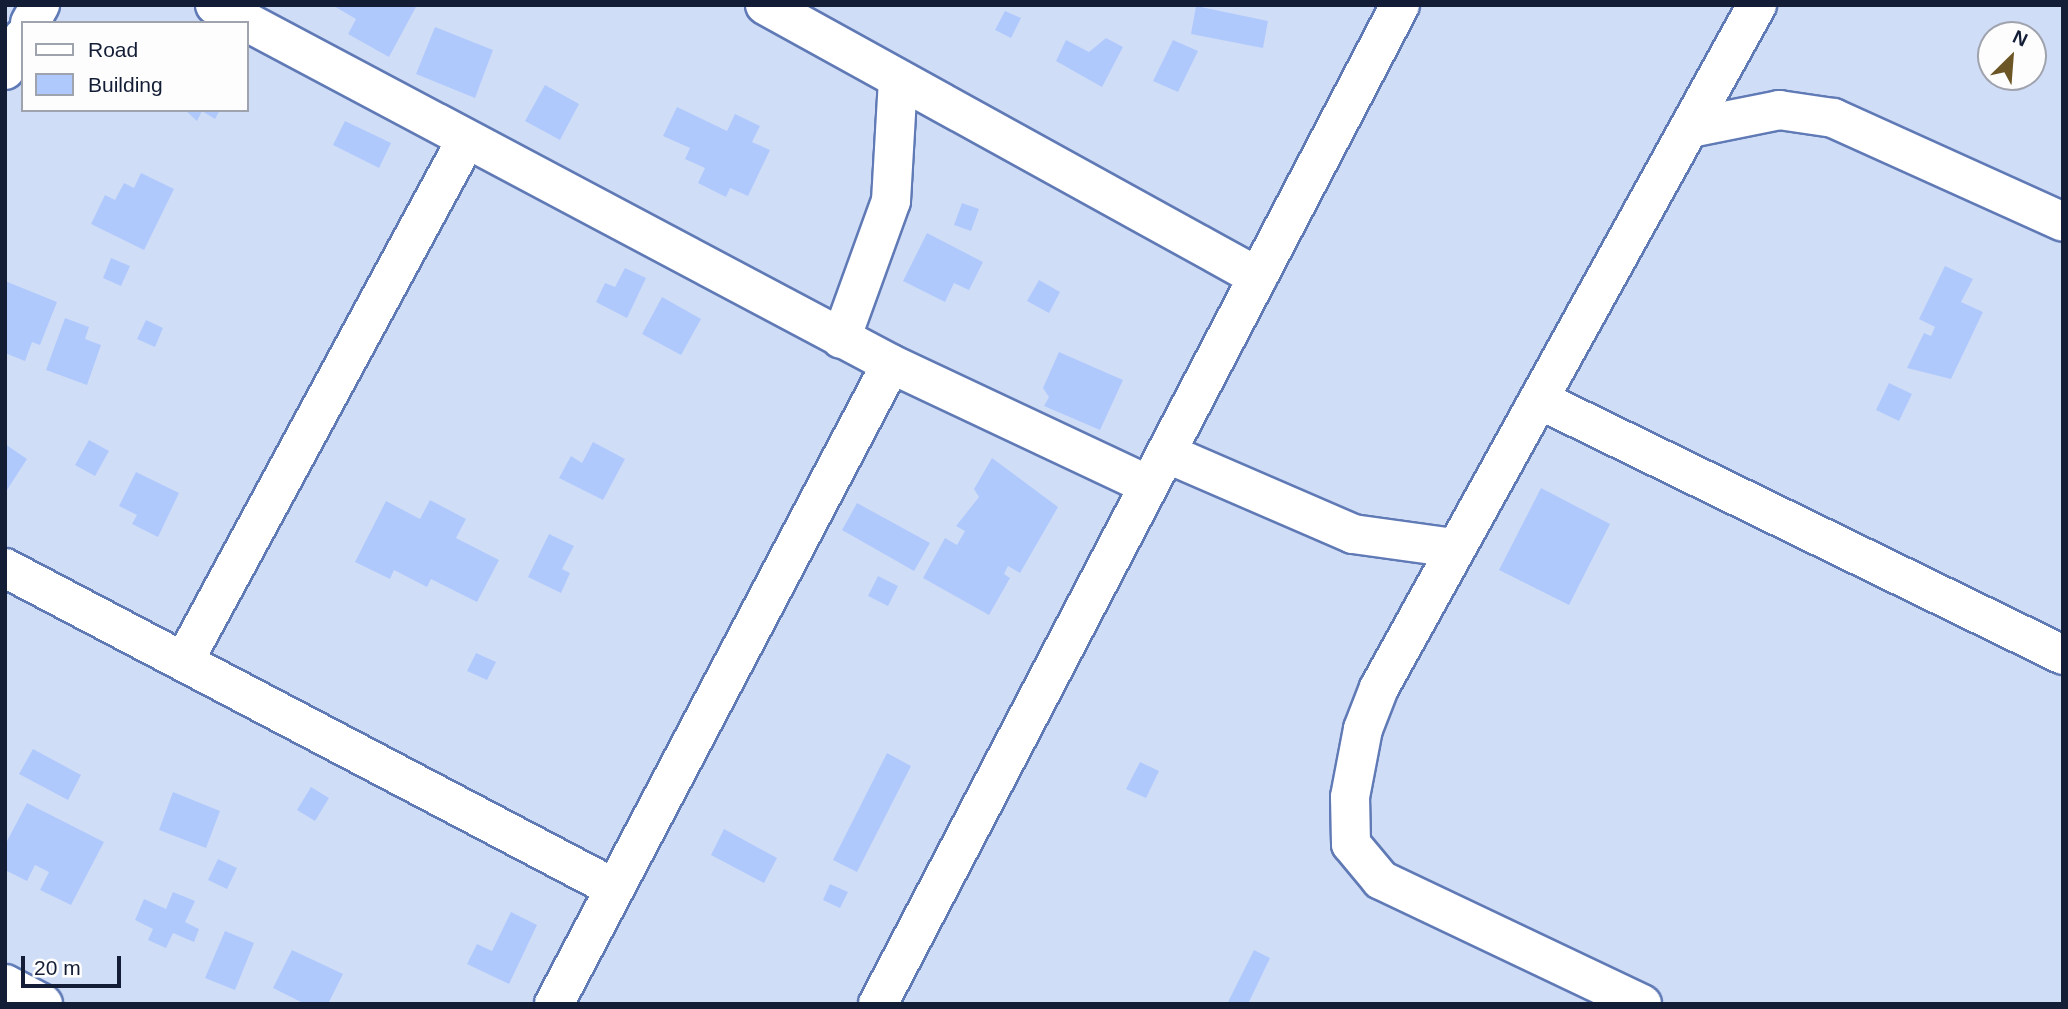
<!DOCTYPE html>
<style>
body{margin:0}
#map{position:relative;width:2068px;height:1009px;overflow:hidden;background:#d0ddf7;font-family:Arial,sans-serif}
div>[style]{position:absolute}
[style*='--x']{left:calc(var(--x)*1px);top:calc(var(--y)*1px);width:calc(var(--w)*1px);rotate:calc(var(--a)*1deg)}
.building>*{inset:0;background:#b0c9fc}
.roads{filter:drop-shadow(2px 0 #607ab6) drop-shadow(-2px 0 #607ab6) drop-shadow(0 2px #607ab6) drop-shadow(0 -2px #607ab6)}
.minor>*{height:38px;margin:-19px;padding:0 19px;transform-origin:19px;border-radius:19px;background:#fff}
span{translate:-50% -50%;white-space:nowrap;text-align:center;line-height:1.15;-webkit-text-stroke:5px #fdfdfd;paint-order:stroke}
.frame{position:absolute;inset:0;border:7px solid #131d35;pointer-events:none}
.legend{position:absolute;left:21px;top:21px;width:228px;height:91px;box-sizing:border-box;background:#fdfdfd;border:2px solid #9fa3ad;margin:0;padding:9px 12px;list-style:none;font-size:21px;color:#131d35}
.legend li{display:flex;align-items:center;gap:14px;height:35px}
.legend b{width:35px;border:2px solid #9fa3ad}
.north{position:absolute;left:1977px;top:21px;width:70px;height:70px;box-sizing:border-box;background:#fdfdfd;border:2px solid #9fa3ad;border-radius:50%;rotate:25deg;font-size:19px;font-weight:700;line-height:28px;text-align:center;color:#131d35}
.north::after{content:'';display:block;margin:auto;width:24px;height:32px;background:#6c5625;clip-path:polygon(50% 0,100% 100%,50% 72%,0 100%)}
.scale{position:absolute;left:21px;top:956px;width:100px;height:32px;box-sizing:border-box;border:4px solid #131d35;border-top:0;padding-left:9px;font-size:21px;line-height:24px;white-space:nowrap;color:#131d35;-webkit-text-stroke:5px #fdfdfd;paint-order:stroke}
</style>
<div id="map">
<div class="building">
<i style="clip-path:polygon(332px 5px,417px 5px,389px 57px,348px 34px,356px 19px)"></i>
<i style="clip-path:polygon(1196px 6px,1268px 21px,1263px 48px,1191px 34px)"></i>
<i style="clip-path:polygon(1005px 11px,1021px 18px,1011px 38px,995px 30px)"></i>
<i style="clip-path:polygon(435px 27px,493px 50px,475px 98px,416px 74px)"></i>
<i style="clip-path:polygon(1106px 38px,1123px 47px,1102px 87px,1056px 61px,1066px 40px,1089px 52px)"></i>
<i style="clip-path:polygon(1173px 40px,1198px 51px,1178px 92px,1153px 81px)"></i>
<i style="clip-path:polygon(545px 85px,579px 104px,560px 140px,525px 121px)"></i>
<i style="clip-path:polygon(677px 107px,727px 131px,735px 114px,760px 126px,752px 142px,770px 150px,748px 196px,730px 188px,726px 197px,698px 183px,705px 168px,685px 159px,690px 148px,663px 136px)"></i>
<i style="clip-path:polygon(185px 110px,220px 110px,215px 119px,202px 111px,197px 121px)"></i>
<i style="clip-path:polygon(345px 121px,391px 143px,379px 168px,333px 145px)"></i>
<i style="clip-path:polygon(141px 173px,174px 189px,144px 250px,91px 224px,105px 195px,115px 200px,124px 183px,134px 188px)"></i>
<i style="clip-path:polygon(962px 203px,979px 209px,971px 231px,954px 225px)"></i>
<i style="clip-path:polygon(927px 233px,983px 262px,969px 290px,954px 283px,945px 302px,903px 281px)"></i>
<i style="clip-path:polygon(111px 258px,130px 266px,121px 286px,103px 278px)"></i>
<i style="clip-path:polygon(1945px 266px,1973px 279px,1961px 302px,1983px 312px,1951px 379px,1907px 368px,1924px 333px,1931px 336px,1935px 327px,1919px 319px)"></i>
<i style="clip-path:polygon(625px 268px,646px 278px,627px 318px,596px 302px,605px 283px,615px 287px)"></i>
<i style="clip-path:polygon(1039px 280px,1060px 292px,1049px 313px,1027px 301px)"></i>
<i style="clip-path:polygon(5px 281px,57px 302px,40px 345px,32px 342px,25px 361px,5px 353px)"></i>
<i style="clip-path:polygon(662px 297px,701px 319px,681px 355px,642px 334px)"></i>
<i style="clip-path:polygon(65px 318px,89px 327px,85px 339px,101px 345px,87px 385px,46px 370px)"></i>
<i style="clip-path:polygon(146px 320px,163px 328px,155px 347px,137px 339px)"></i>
<i style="clip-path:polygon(1059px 352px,1123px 380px,1100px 430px,1044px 406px,1049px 397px,1043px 388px)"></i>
<i style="clip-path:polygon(1889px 383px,1912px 394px,1899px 421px,1876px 410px)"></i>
<i style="clip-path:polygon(89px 440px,109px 451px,95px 476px,75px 465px)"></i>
<i style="clip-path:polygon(593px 442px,625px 459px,603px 500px,559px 478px,571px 456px,582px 463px)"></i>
<i style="clip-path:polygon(5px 444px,27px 459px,5px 493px)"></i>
<i style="clip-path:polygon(992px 458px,1058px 507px,1020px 573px,1008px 566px,1004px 574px,1010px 578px,989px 615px,923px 578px,945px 538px,957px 545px,965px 531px,956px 526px,979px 497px,974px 489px)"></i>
<i style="clip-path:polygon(136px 472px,179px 493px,158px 537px,132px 524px,137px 515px,119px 506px)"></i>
<i style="clip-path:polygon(1541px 488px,1610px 524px,1569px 605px,1499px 570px)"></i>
<i style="clip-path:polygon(430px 500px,466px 519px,456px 538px,499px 560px,477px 602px,431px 579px,427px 587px,394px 570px,390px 579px,355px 562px,386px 501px,420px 519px)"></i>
<i style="clip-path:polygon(857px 503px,930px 543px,914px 571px,842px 530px)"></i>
<i style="clip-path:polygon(549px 534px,574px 546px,562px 569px,570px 573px,561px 593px,528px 577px)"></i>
<i style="clip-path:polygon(878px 576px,898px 586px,888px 606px,868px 596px)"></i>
<i style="clip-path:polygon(476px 653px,496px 662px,487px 680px,467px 671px)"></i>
<i style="clip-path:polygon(33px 749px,81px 775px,68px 800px,19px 774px)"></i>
<i style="clip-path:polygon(887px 753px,911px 766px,857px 872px,833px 860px)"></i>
<i style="clip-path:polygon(1140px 762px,1159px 771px,1146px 798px,1126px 789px)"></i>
<i style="clip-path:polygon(311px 787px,329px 798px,315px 821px,297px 810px)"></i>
<i style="clip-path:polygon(173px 792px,220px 811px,206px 848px,159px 830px)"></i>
<i style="clip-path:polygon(27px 803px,104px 842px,71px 905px,40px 890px,49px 872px,35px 865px,27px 881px,5px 870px,5px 845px)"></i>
<i style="clip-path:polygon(724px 829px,777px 858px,764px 883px,711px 855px)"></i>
<i style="clip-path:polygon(218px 859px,237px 868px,227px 889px,208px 880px)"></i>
<i style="clip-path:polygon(830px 884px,848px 892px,840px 908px,823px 900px)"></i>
<i style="clip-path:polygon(173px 892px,195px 901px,185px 922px,199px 929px,194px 942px,173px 933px,166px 948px,148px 940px,153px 929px,135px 920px,144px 899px,166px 909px)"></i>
<i style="clip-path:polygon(511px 912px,537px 925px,509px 984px,467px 964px,477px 944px,492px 951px)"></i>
<i style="clip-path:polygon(225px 931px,254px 943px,235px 990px,205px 978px)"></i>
<i style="clip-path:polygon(292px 950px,343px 974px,328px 1004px,305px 1004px,273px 988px)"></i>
<i style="clip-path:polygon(1254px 950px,1270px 958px,1248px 1004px,1227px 1004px)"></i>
</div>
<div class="roads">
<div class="minor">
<i style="--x:215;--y:5;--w:765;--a:27.97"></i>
<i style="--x:891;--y:364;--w:284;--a:25.2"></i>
<i style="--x:765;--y:5;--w:563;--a:28.89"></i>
<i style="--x:30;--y:23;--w:21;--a:-61"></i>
<i style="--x:5;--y:70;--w:38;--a:-61"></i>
<i style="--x:1695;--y:127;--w:86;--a:-11.4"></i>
<i style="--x:1779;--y:110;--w:55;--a:8.4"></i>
<i style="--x:1833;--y:118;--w:252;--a:24.3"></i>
<i style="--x:841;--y:339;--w:147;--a:-70.1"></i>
<i style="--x:891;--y:201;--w:122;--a:-86.7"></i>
<i style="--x:1540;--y:400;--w:582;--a:25.99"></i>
<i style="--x:1166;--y:453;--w:204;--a:23.4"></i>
<i style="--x:1353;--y:534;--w:102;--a:7.9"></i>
<i style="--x:5;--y:568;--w:686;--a:27.72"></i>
<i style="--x:184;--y:661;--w:590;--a:-61.57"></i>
<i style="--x:5;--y:984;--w:43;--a:27.8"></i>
<i style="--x:554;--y:1004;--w:723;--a:-62.23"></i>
<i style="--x:878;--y:1004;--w:1127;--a:-62.41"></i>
<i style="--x:1642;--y:1004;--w:289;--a:-154.6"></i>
<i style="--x:1381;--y:880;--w:47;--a:-129.8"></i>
<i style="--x:1351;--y:844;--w:47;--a:-91.2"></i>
<i style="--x:1350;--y:797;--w:69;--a:-79.2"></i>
<i style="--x:1363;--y:729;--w:44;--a:-68.7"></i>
<i style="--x:1379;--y:688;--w:781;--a:-61.04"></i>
</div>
</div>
<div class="frame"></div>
<ul class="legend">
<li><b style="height:9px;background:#fff"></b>Road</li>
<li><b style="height:19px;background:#b0c9fc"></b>Building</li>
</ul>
<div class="north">N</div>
<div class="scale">20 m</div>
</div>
